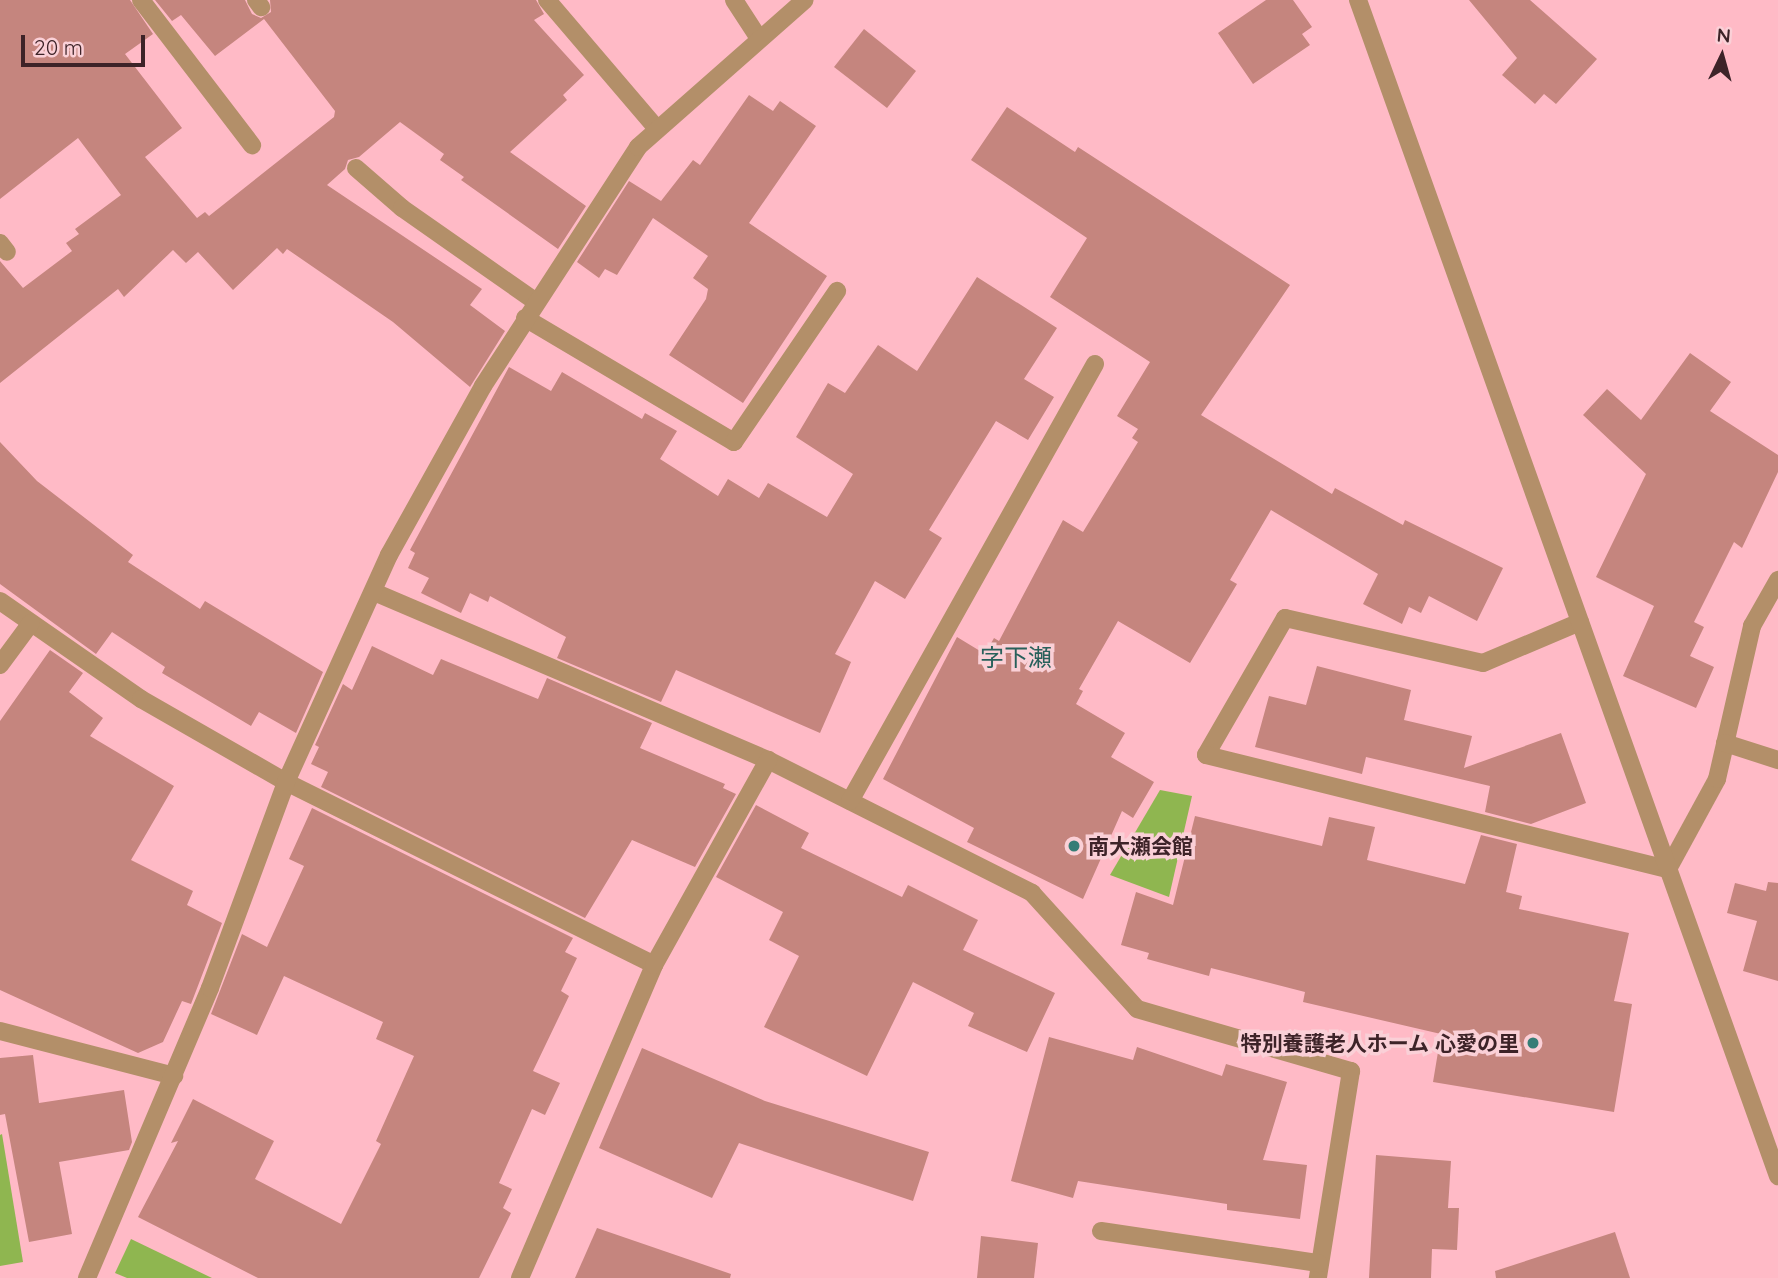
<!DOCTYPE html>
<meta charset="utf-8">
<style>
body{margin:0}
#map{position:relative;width:1778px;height:1278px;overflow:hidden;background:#ffbac6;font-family:Quicksand,"Noto Sans JP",sans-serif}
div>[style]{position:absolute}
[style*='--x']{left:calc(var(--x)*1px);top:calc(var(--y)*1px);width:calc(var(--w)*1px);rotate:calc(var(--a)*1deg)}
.green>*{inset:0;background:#8fb650}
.building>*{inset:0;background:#c5857e}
.minor>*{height:18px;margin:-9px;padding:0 9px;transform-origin:9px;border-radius:9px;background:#b38f69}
.tertiary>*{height:18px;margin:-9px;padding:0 9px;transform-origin:9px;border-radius:9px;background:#b38f69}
.dots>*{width:19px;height:19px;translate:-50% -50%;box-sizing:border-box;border:4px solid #fad0d7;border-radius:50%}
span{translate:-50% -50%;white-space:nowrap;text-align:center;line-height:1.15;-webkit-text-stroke:7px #fad0d7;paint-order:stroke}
.poi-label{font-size:21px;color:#3d2328;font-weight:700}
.left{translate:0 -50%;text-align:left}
.right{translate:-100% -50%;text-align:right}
.quarter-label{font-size:24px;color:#28605b}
.north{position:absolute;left:1687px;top:21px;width:70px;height:70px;-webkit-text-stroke:5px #fad0d7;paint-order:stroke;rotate:5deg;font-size:19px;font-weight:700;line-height:28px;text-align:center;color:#3d2328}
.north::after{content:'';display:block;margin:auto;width:24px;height:32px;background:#3d2328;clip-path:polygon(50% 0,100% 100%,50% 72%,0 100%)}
.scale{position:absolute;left:21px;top:35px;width:124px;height:32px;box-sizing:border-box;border:4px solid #3d2328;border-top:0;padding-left:9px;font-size:21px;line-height:24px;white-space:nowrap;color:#3d2328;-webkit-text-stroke:5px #fad0d7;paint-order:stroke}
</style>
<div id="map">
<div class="green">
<i style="clip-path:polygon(1160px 790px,1192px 796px,1169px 897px,1110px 875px)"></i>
<i style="clip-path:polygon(2px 1134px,23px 1262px,0 1266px,0 1135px)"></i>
<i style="clip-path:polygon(131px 1239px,212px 1278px,127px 1278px,115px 1273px)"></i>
</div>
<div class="building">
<i style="clip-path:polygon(0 0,130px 0,153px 34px,125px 54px,182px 128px,145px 157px,197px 218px,205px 212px,209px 216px,334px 117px,335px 111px,264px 19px,215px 56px,181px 15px,172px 21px,155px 0,245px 0,252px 14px,261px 18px,271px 12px,270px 0,536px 0,544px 14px,534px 20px,584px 75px,563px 95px,567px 100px,510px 152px,586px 206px,558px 249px,461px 180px,464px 177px,440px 160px,444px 154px,400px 122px,359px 157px,348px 160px,345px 169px,327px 185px,482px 289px,470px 305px,505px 331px,470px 387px,393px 322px,287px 249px,283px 254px,277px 248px,233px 290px,198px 252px,186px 263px,173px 250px,124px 297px,118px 289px,0 383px,0 261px,23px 288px,72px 251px,66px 243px,79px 234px,75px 229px,121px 195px,78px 138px,0 199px)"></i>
<i style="clip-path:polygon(1266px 0,1293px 0,1312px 27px,1302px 34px,1310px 45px,1253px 84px,1218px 33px)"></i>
<i style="clip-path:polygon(1469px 0,1530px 0,1597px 59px,1556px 104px,1544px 94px,1535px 104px,1502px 75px,1517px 58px)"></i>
<i style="clip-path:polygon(864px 29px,916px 71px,887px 108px,834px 67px)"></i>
<i style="clip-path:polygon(749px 95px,773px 111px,780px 101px,816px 126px,749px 223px,827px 276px,743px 403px,669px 355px,706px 299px,708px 289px,693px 278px,708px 256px,653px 218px,617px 275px,605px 269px,599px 278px,577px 262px,629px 181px,661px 201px,693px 160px,700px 165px)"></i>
<i style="clip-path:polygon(1007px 107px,1075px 152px,1078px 147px,1290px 285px,1201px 415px,1332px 494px,1335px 488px,1403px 525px,1405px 520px,1503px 568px,1477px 621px,1429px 596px,1421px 613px,1409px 607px,1402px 624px,1363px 604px,1378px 574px,1271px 510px,1230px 580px,1237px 584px,1190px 663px,1118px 621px,1079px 689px,1083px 691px,1076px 704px,1125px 733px,1111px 757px,1154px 782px,1133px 818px,1122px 811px,1083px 899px,967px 842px,974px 828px,883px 779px,957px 637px,985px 654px,994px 638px,999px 641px,1063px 520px,1083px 532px,1138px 442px,1132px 438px,1138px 429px,1117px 416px,1150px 362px,1050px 297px,1087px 238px,971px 160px)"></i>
<i style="clip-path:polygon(977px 277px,1057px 328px,1024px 379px,1054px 397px,1028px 440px,996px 421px,929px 530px,942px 538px,905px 599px,875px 581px,835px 654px,851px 662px,820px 733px,676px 670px,661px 702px,557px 658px,566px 637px,490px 596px,488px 602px,470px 593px,461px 613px,421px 593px,429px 578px,408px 568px,415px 553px,410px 550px,509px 367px,551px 391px,562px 372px,642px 419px,645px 413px,677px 431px,660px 459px,718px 496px,728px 479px,759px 498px,768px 483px,827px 517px,853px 474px,796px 437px,828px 383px,845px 393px,878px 345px,917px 371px)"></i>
<i style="clip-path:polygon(1690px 353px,1731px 382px,1710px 411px,1778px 455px,1778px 472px,1742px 548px,1734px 542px,1694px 622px,1704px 627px,1690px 656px,1714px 667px,1696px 708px,1623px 676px,1654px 606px,1596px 577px,1646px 474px,1583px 415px,1607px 389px,1641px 420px)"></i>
<i style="clip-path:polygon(0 442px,37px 481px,133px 555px,128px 562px,200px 609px,205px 601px,323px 672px,296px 733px,259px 712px,251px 726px,162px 673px,165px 667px,112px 632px,96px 654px,0 584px)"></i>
<i style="clip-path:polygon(372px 646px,433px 675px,441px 659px,538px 699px,547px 678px,652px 723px,640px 748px,725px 784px,723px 788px,736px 794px,695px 867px,632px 840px,585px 918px,321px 787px,328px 772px,311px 764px,319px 747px,315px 745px,343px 684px,352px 690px)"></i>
<i style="clip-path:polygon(50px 650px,83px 673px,69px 692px,103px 718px,90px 736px,174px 786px,131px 860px,193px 891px,187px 905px,222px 923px,191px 1004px,182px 1001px,163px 1042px,138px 1053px,0 990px,0 721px)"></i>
<i style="clip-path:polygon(1317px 666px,1411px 690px,1404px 720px,1472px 736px,1464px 768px,1561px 733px,1586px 803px,1531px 824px,1485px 812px,1490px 786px,1366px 757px,1362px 774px,1255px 747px,1269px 696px,1306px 705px)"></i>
<i style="clip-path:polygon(756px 805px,809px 833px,801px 848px,902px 897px,908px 885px,978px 920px,963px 950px,1055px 993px,1027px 1052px,968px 1026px,974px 1013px,913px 982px,867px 1076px,764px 1027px,799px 956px,769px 940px,783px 912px,716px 877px)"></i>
<i style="clip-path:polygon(312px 808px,573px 938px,565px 952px,577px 958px,561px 991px,569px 996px,533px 1071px,560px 1083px,545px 1115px,532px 1109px,499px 1183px,512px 1189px,503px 1208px,511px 1213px,479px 1278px,258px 1278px,138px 1217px,178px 1141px,171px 1143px,193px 1099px,274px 1141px,255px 1179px,341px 1224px,381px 1144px,376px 1141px,414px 1056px,376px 1039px,383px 1022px,284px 976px,257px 1035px,211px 1014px,242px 934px,267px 947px,304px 866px,289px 859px)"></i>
<i style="clip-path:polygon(1195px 816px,1322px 846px,1329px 817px,1375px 827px,1367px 860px,1465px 884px,1481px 835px,1517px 844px,1506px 892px,1522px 896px,1519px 909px,1629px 933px,1614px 1001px,1632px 1004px,1614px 1112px,1433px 1082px,1441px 1034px,1303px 1002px,1305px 992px,1211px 968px,1209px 976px,1147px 959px,1149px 953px,1121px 945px,1136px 892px,1173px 905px)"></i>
<i style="clip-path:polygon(1768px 882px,1778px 883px,1778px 981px,1743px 971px,1757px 921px,1727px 913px,1735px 883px,1766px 891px)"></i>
<i style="clip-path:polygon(1049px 1037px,1133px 1060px,1137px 1047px,1222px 1076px,1226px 1064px,1287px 1082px,1263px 1160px,1307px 1165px,1300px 1219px,1227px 1210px,1227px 1204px,1078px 1181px,1073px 1198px,1011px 1181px)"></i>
<i style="clip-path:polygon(642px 1048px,765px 1101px,929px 1152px,913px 1201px,739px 1143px,712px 1198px,599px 1148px)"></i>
<i style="clip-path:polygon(33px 1055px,39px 1103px,124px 1090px,132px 1142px,129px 1150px,59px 1162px,72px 1234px,29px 1242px,5px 1114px,0 1115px,0 1058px)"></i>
<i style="clip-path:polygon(1376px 1155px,1451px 1161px,1448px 1208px,1459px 1208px,1457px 1250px,1432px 1249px,1431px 1278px,1369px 1278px)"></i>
<i style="clip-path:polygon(597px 1228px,731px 1274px,730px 1278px,575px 1278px)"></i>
<i style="clip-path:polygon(1615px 1232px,1630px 1278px,1496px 1278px,1495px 1271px)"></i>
<i style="clip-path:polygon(981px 1236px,1038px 1243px,1034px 1278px,977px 1278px)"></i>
</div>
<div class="minor">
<i style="--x:141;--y:0;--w:183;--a:52.6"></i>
<i style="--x:256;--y:0;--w:9;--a:54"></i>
<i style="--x:547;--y:0;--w:170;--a:49.5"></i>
<i style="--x:734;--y:0;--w:44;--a:57"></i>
<i style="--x:356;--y:168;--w:61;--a:41"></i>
<i style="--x:402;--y:208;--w:162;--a:35"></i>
<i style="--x:0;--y:243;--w:11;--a:52"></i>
<i style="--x:525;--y:318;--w:243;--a:30.7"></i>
<i style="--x:734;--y:442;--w:183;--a:-55.7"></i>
<i style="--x:374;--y:592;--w:428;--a:23.1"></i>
<i style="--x:768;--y:760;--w:296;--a:26.7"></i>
<i style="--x:1032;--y:893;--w:156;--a:47.8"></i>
<i style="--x:1137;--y:1009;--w:223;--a:16.2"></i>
<i style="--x:1351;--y:1071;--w:210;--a:99.1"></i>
<i style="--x:0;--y:601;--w:172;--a:34.8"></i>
<i style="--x:141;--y:699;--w:167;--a:29.8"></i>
<i style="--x:286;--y:782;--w:411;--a:26.4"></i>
<i style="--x:1580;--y:622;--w:105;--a:157.1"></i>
<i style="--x:1483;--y:663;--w:203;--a:-167.2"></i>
<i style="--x:1285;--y:618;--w:158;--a:120"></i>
<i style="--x:1206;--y:755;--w:476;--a:13.9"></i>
<i style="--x:1668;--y:869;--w:102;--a:-61.4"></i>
<i style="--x:1717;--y:779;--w:157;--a:-77.1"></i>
<i style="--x:1752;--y:626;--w:53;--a:-60.5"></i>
<i style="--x:0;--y:665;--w:52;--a:-53.6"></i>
<i style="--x:1725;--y:743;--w:56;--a:17.8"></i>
<i style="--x:850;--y:801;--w:501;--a:-60.72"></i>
<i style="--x:0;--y:1031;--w:180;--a:14.5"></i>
<i style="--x:1101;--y:1231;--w:220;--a:8.4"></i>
<i style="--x:87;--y:1278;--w:315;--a:-67"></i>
<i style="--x:210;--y:988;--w:220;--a:-69.7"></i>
<i style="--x:286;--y:782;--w:249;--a:-65.6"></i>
<i style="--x:389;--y:555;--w:193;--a:-60.9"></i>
<i style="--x:483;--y:386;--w:285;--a:-57"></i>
<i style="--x:638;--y:147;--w:222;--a:-41.4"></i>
<i style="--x:520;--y:1278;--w:340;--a:-66.8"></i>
<i style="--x:654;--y:965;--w:235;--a:-60.9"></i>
</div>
<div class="tertiary">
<i style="--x:1358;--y:0;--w:1249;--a:70.35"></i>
</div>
<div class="dots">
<i style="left:1074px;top:846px;background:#367d76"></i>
<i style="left:1533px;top:1043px;background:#367d76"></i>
</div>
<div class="poi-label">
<span class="left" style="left:1088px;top:846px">南大瀬会館</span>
<span class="right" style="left:1519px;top:1043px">特別養護老人ホーム 心愛の里</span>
</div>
<div class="quarter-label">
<span style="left:1016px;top:658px">字下瀬</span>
</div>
<div class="north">N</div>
<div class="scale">20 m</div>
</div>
